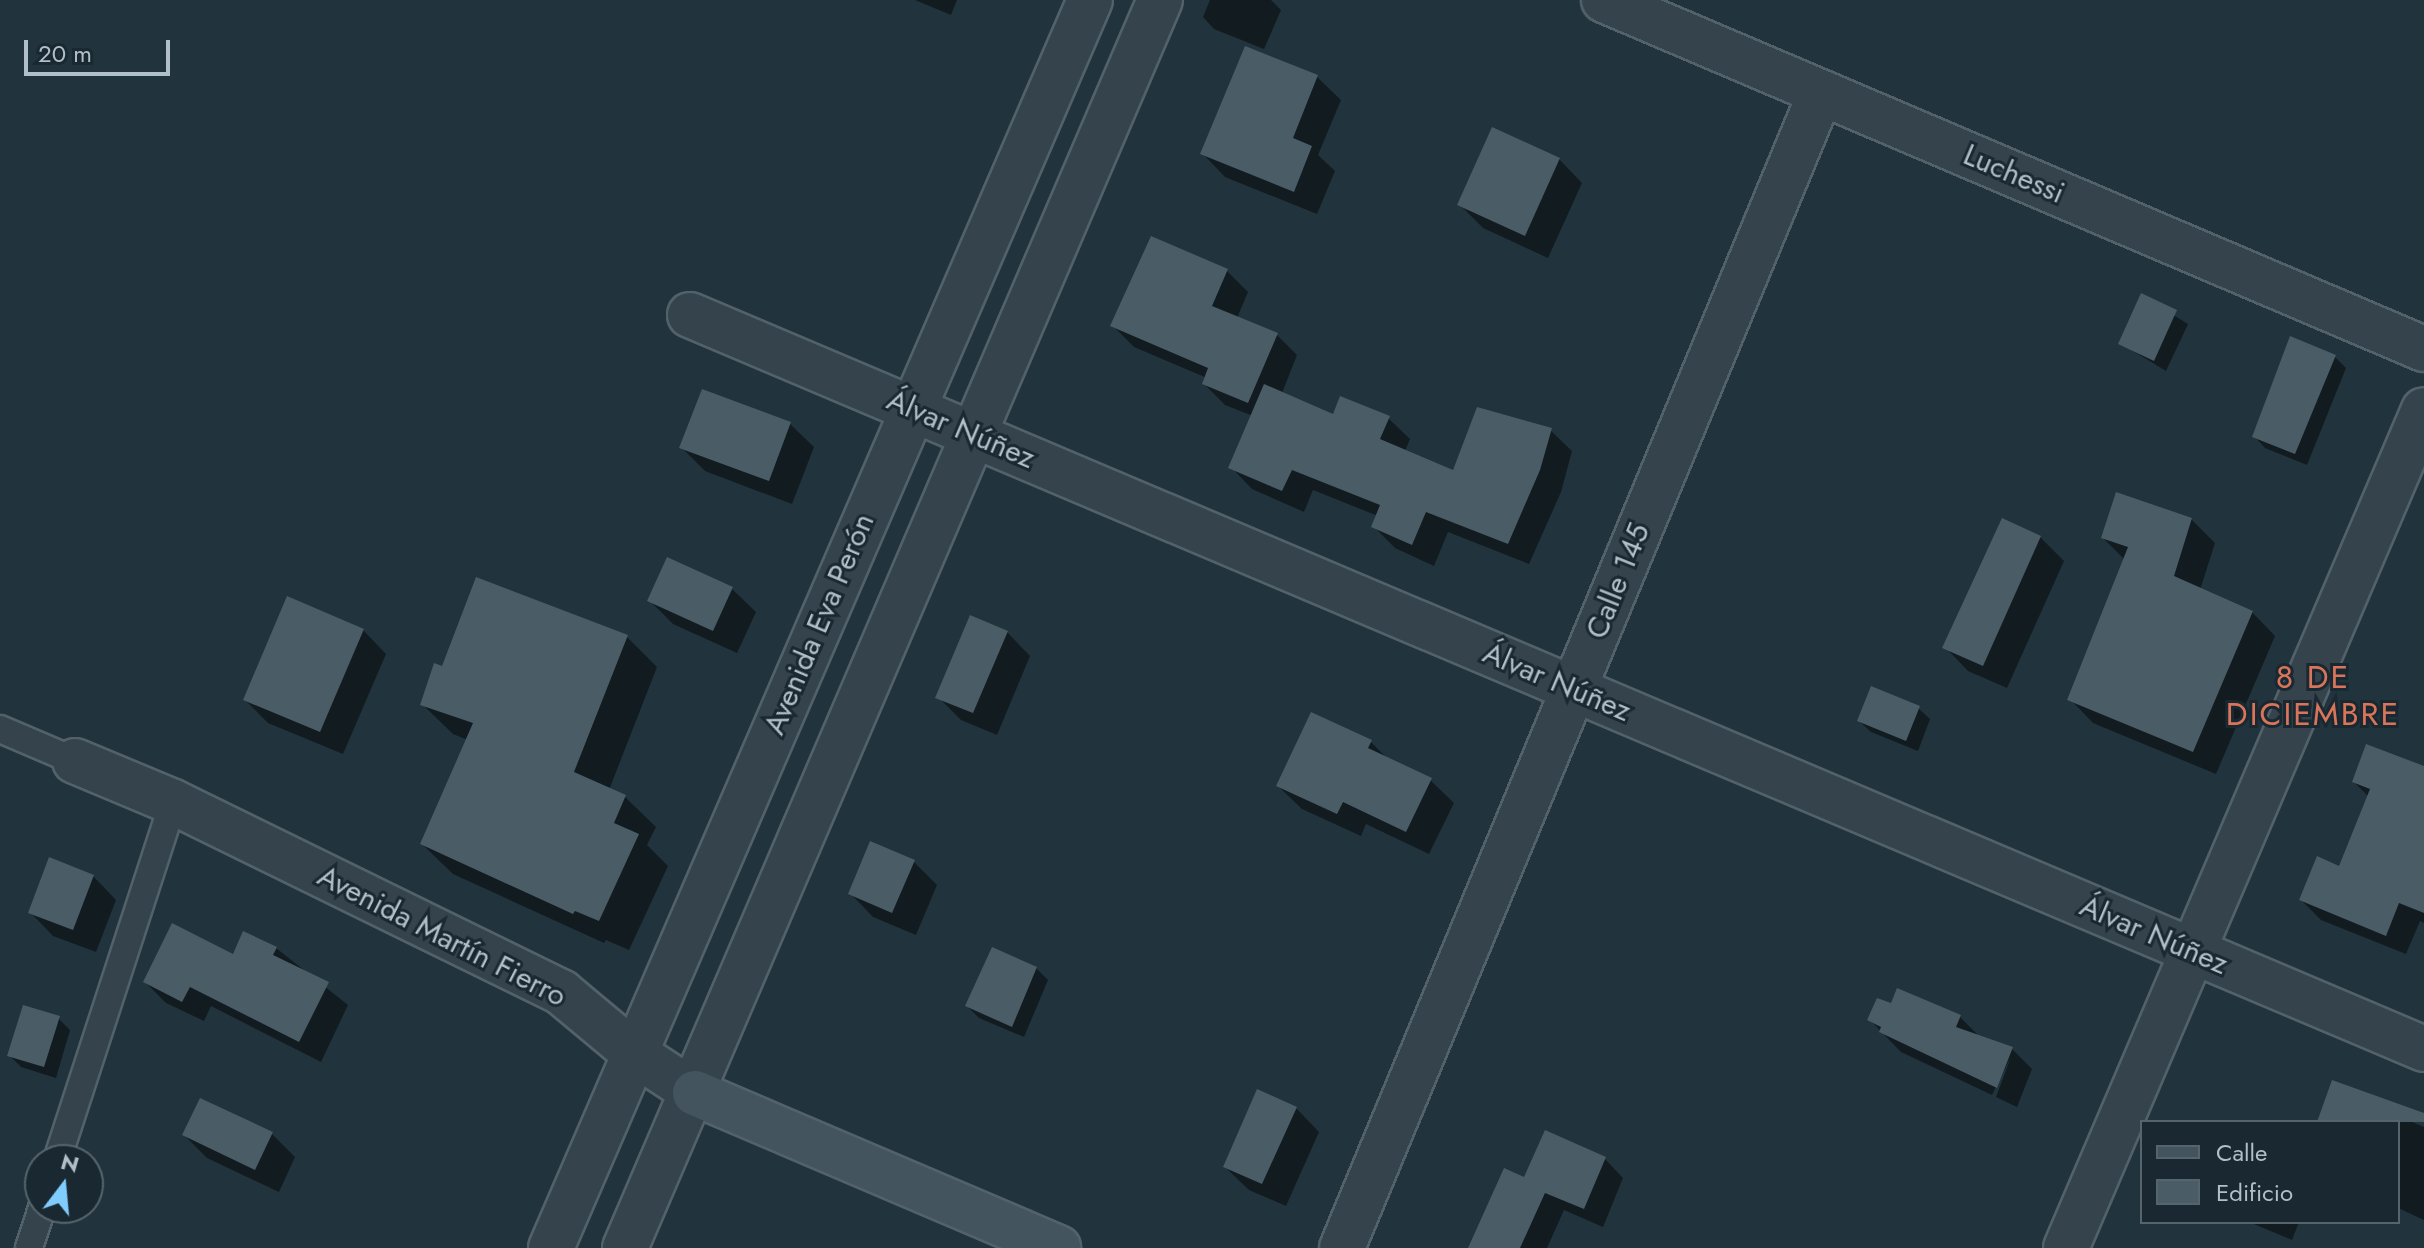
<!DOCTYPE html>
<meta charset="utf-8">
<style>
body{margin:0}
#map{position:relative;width:2424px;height:1248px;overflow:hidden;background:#21333c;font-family:Jost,sans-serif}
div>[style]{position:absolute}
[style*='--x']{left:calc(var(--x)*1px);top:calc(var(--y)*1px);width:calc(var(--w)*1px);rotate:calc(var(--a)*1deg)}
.shadow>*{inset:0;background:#0007}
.building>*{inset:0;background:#4a5d67}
.roads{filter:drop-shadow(2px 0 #53626a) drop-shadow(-2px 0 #53626a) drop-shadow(0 2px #53626a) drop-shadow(0 -2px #53626a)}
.service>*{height:26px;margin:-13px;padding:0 13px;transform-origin:13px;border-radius:13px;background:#35444c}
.minor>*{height:44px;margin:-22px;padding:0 22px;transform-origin:22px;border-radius:22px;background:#35444c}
.tertiary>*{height:44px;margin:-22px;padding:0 22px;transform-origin:22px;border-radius:22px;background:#35444c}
.secondary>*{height:44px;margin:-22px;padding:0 22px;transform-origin:22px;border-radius:22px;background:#43545f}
span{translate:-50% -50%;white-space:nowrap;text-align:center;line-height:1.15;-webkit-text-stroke:6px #1a2931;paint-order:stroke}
.street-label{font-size:30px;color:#b0bfc8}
.neighbourhood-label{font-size:32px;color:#d9755a;letter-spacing:2px}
.legend{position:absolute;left:2140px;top:1120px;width:260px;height:104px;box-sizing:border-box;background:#1a2931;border:2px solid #56656d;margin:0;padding:10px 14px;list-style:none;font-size:24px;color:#b0bfc8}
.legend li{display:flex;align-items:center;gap:16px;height:40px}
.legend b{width:40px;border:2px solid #56656d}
.north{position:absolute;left:24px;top:1144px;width:80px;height:80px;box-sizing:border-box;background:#1a2931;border:2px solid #56656d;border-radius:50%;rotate:16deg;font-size:22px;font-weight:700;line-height:32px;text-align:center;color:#b0bfc8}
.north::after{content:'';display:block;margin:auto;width:28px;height:36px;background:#80ccfd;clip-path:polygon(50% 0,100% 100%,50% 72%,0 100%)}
.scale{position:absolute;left:24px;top:40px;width:146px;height:36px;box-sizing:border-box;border:4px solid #b0bfc8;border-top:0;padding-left:10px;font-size:24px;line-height:28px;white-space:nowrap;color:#b0bfc8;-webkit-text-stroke:6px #1a2931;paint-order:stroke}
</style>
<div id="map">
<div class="shadow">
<i style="clip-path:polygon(915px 0,957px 0,951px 15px)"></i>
<i style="clip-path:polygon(1210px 0,1271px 0,1281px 10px,1264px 49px,1214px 29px,1203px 17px)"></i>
<i style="clip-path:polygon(1317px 77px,1341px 100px,1318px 155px,1335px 171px,1317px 214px,1225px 177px,1202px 153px)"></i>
<i style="clip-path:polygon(1559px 159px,1582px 183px,1548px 258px,1483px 228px,1459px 204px)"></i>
<i style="clip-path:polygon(1227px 271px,1248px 292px,1237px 318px,1276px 334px,1297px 355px,1282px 393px,1334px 417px,1388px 418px,1410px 439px,1405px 451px,1454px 472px,1550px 430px,1572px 451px,1561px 492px,1529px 564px,1448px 532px,1434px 566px,1395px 548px,1373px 526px,1378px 516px,1313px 490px,1304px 512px,1252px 489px,1231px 467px,1253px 416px,1225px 405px,1204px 384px,1207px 378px,1134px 347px,1113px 326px)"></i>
<i style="clip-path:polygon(2142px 296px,2188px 324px,2166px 371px,2120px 343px)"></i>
<i style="clip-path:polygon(2335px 357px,2346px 368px,2307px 465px,2265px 448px,2254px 436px)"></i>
<i style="clip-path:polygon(790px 424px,814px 447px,792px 504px,705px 471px,682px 448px)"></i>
<i style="clip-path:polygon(2191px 519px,2215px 543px,2200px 590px,2252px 612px,2275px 636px,2216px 774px,2093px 723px,2070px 699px,2125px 560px,2103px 538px)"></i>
<i style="clip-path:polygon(2040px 537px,2064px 561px,2007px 688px,1968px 671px,1945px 647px)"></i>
<i style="clip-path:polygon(668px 560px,732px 589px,756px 612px,737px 653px,673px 624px,650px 601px)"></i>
<i style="clip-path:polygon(363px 630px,386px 654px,343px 754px,268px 723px,245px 700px)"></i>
<i style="clip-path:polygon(1007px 632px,1030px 656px,997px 735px,961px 720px,938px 697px)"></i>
<i style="clip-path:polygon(627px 637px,657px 667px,609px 790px,625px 797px,656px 827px,647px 845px,668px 866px,629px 950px,606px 940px,604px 943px,453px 874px,422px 844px,468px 740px,453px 734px,422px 704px,443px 668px)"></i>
<i style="clip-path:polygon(1918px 708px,1930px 719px,1918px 751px,1871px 732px,1859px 721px)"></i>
<i style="clip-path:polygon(1371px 742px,1389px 760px,1430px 780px,1454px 803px,1429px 854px,1366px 824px,1361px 836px,1302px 809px,1278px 786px)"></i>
<i style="clip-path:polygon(2424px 769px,2424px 923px,2420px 921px,2406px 954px,2321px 920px,2301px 900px,2341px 868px,2369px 797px,2354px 782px)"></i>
<i style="clip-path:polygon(914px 862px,937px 885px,916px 935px,873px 917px,850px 893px)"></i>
<i style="clip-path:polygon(93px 876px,116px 900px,96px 952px,53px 936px,30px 912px)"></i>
<i style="clip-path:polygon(276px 948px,348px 1005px,321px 1062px,211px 1006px,204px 1021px,166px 1003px,145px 982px)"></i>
<i style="clip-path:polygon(1036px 968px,1048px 980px,1024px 1037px,979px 1018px,967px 1006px)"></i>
<i style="clip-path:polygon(1960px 1017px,1980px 1037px,2012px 1049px,2032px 1069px,2017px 1107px,1996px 1097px,2011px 1057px,1992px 1095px,1901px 1052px,1870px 1020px)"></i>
<i style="clip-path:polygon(58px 1018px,70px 1030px,56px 1078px,21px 1067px,9px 1055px)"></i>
<i style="clip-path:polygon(1296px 1108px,1319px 1132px,1286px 1206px,1249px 1190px,1225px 1167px)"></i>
<i style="clip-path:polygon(2410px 1121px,2424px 1127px,2424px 1220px,2398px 1208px,2398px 1122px,2319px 1122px)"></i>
<i style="clip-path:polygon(272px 1134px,295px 1157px,279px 1192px,207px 1158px,184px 1135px)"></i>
<i style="clip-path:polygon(1605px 1159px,1623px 1178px,1603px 1227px,1564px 1210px,1547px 1248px,1471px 1248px,1525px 1179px)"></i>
<i style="clip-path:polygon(2249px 1222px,2299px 1222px,2292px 1240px)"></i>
</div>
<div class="building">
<i style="clip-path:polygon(1245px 46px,1318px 75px,1293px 138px,1312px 146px,1294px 192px,1200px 154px)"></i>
<i style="clip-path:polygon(1492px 127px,1560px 158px,1525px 236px,1457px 205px)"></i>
<i style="clip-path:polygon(1151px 236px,1228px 269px,1212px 306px,1278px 333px,1248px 403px,1202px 384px,1208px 368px,1110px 326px)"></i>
<i style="clip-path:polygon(2141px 293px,2177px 310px,2154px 361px,2118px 344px)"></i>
<i style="clip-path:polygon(2290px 336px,2336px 355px,2295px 454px,2252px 437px)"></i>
<i style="clip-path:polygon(1264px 384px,1333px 414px,1340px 396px,1390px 416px,1380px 439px,1453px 470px,1477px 407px,1552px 428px,1540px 470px,1508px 544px,1426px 512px,1412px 545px,1371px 527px,1380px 505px,1292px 470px,1282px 491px,1228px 468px)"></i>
<i style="clip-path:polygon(702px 389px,791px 422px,769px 481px,679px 448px)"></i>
<i style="clip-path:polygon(2116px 492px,2192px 518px,2174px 576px,2253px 611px,2193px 752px,2067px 700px,2128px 547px,2101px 538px)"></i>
<i style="clip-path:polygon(2002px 518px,2041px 536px,1983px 666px,1942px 648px)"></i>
<i style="clip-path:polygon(667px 557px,733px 587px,713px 631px,647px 601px)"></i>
<i style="clip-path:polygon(476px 577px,628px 635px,574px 772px,626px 795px,614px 823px,639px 834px,599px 921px,575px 911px,573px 914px,420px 844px,473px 723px,420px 705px,434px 663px,442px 666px)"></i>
<i style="clip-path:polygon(287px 596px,364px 629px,320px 732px,243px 700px)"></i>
<i style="clip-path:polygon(970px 615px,1008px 631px,973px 713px,935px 698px)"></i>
<i style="clip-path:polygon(1871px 686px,1920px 706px,1906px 741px,1857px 721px)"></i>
<i style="clip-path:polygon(1311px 712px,1372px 740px,1368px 748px,1432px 778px,1406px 832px,1343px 802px,1337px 814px,1276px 786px)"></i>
<i style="clip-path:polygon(2366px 744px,2424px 766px,2424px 913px,2399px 903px,2386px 936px,2299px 900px,2317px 856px,2339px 866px,2370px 789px,2352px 782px)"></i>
<i style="clip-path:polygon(870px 841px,915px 860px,892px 913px,848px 894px)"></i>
<i style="clip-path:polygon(49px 857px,94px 875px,73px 930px,28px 913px)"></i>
<i style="clip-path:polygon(172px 923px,233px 954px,243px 931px,277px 947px,273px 955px,329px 982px,299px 1042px,190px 987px,182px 1002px,143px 982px)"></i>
<i style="clip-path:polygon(992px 947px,1037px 967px,1012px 1027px,965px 1006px)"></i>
<i style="clip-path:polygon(1897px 988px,1961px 1015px,1956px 1027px,2013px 1047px,1997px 1088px,1879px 1032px,1881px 1027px,1867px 1020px,1877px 998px,1891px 1003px)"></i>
<i style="clip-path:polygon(23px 1005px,60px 1016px,44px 1067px,7px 1056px)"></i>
<i style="clip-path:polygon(2332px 1080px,2424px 1113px,2424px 1122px,2317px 1122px)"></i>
<i style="clip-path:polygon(1257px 1089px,1297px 1107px,1262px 1184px,1223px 1167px)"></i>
<i style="clip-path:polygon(200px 1098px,273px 1132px,255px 1170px,182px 1135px)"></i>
<i style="clip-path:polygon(1545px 1130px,1606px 1157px,1584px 1209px,1545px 1193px,1520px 1248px,1468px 1248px,1504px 1168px,1524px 1177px)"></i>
</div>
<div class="roads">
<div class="service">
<i style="--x:0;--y:729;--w:82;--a:23.1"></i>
<i style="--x:57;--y:1160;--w:376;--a:-72"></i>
<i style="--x:29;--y:1248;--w:42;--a:-72"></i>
</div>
<div class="minor">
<i style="--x:1604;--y:0;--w:891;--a:23.06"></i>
<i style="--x:690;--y:315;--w:1883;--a:22.94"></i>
<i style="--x:75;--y:761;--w:106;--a:22.7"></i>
<i style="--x:173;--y:802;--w:432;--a:26.1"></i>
<i style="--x:561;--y:992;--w:95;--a:39.9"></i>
<i style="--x:634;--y:1053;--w:73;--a:33.3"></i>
<i style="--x:1342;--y:1248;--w:1251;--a:-67.49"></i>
<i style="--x:2066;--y:1248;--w:911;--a:-66.87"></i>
</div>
<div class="tertiary">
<i style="--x:551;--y:1248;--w:1359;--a:-66.64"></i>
<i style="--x:625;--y:1248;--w:1358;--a:-66.8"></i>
</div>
<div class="secondary">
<i style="--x:695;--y:1093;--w:395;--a:23.1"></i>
</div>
</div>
<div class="street-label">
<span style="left:2014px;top:174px;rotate:23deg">Luchessi</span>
<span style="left:961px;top:429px;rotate:23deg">Álvar Núñez</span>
<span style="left:1618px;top:581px;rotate:-68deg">Calle 145</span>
<span style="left:819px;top:624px;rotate:-67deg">Avenida Eva Perón</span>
<span style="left:1557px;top:682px;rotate:23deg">Álvar Núñez</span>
<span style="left:2154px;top:935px;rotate:23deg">Álvar Núñez</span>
<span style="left:442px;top:936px;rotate:27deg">Avenida Martín Fierro</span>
</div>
<div class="neighbourhood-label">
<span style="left:2313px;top:696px">8 DE<br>DICIEMBRE</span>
</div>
<ul class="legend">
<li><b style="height:10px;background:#43545f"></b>Calle</li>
<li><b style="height:22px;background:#4a5d67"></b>Edificio</li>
</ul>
<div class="north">N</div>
<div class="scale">20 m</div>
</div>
